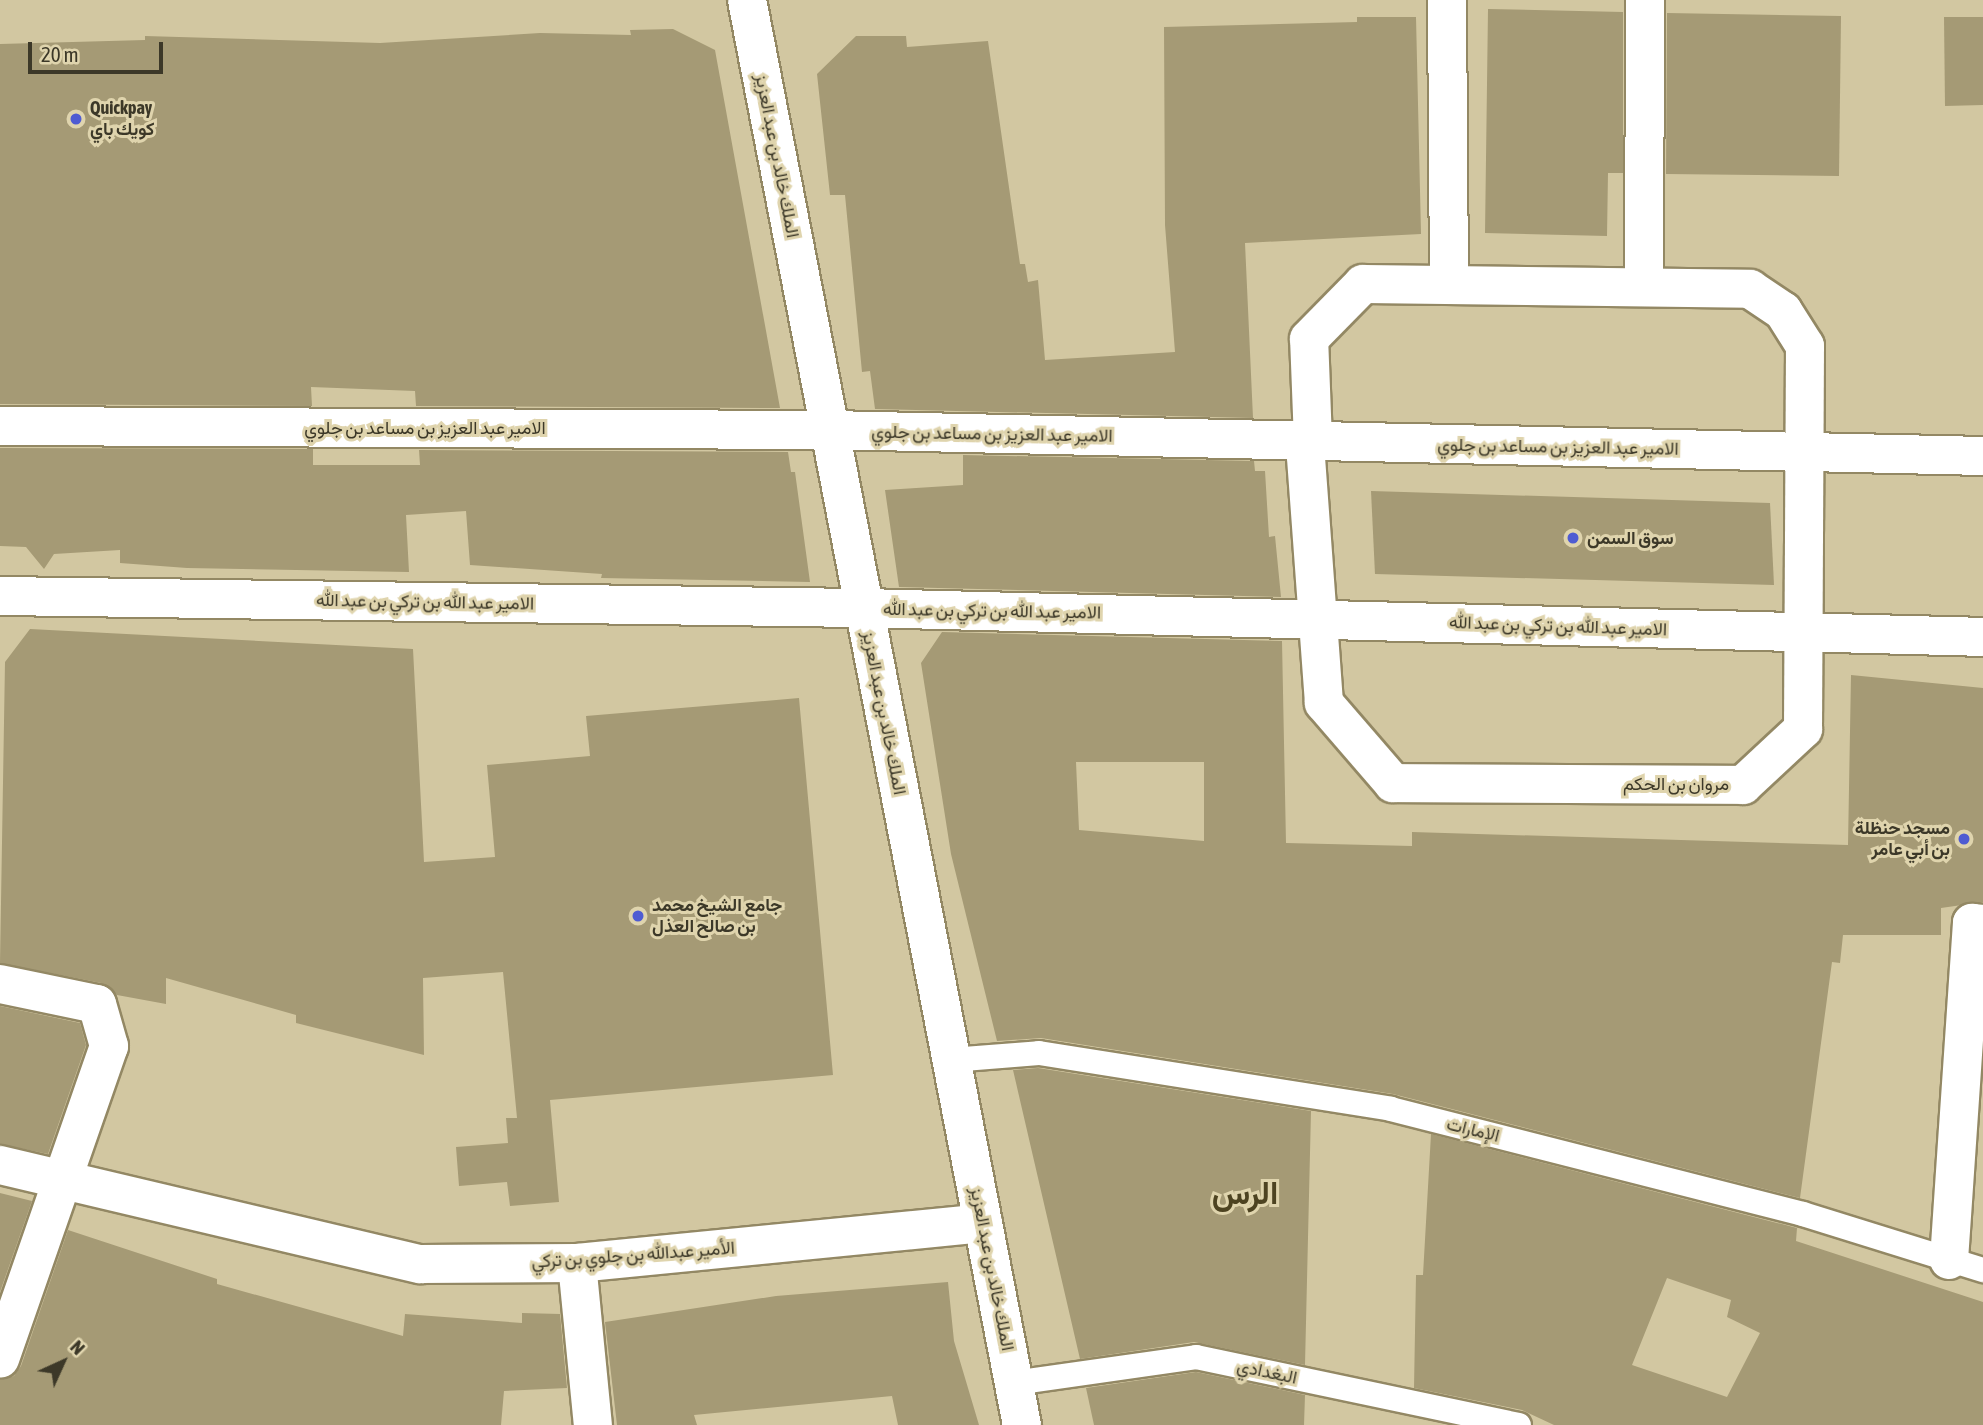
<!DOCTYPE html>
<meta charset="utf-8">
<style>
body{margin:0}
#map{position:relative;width:1983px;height:1425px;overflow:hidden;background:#d2c7a1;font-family:"Asap Condensed",Vazirmatn,sans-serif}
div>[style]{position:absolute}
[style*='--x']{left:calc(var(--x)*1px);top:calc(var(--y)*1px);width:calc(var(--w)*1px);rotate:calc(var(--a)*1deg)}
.building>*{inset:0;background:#a59a75}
.roads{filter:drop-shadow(2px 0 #938864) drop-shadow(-2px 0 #938864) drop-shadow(0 2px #938864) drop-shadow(0 -2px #938864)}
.lane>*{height:24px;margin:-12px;padding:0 12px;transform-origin:12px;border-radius:12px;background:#fff}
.street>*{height:38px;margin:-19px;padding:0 19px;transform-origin:19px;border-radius:19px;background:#fff}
.dots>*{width:19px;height:19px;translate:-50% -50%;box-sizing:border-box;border:4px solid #dfd4ad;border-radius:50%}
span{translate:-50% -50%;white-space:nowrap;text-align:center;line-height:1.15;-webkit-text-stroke:6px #dfd4ad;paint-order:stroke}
.poi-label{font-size:18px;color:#3c3828;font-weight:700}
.left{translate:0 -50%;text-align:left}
.right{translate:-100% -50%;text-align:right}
.street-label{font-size:18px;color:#3c3828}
.town-label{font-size:32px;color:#4d4321;font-weight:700}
.north{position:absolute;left:28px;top:1327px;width:70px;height:70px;-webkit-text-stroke:5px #dfd4ad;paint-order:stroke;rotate:45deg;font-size:19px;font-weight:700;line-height:28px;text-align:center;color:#3c3828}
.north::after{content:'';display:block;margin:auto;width:24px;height:32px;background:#3c3828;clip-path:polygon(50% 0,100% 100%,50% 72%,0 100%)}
.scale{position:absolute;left:28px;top:42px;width:135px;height:32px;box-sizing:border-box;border:4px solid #3c3828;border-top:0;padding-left:9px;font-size:21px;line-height:24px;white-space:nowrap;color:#3c3828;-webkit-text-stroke:5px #dfd4ad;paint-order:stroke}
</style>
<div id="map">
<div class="building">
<i style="clip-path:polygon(1488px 9px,1623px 12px,1623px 173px,1608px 173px,1607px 236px,1485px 233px)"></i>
<i style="clip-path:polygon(1667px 13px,1841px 16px,1839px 176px,1666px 174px)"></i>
<i style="clip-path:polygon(1357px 17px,1416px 17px,1421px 234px,1245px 243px,1253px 418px,875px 409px,870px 371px,862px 372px,845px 195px,830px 195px,817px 74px,856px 36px,906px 36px,907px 47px,988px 41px,1020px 264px,1025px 264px,1028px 282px,1038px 280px,1045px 360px,1175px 352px,1165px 225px,1164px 27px,1357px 22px)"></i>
<i style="clip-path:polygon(1944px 17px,1983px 17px,1983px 105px,1945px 106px)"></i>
<i style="clip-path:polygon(673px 29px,715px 50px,780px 408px,416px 406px,415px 391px,311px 387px,312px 406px,0 404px,0 44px,145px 40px,145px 36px,380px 43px,540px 33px,631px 35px,630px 30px)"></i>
<i style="clip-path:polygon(0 448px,313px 449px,313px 465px,420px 465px,419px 450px,788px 452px,791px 472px,795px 472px,810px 582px,601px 578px,602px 574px,470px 565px,466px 511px,406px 515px,409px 572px,187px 568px,120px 563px,120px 550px,54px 554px,44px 569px,26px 547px,0 546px)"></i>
<i style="clip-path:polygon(963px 455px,1254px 461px,1255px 471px,1265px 471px,1269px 537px,1275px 536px,1281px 597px,899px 587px,885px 490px,963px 485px)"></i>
<i style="clip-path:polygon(1371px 491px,1770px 503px,1774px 585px,1375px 574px)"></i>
<i style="clip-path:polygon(30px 629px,413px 649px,424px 862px,495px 857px,487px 765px,590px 756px,586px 716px,799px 698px,833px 1075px,550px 1100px,559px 1202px,510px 1206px,507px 1182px,459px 1186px,456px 1147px,508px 1143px,506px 1118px,517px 1118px,503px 972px,423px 978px,424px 1055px,296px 1023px,296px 1015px,166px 978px,166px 1004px,117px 995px,101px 983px,0 963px,5px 662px)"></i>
<i style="clip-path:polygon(evenodd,942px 632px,1282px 641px,1286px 843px,1412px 846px,1412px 832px,1848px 845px,1851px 675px,1983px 688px,1983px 902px,1941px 908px,1941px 935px,1843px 935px,1840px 963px,1832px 962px,1800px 1198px,1393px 1094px,1041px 1038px,997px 1041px,951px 854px,921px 663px,942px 632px,1076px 762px,1204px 762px,1204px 841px,1079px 830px,1076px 762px)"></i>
<i style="clip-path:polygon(0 1006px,80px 1023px,86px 1045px,48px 1154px,0 1144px)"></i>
<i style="clip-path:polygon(1038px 1068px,1311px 1111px,1305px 1365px,1194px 1342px,1080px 1359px,1013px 1070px)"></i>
<i style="clip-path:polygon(evenodd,1431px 1134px,1797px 1228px,1796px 1241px,1983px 1302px,1983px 1425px,1554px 1425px,1522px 1410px,1414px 1388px,1416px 1275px,1423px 1275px,1431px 1134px,1667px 1278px,1731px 1300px,1727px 1317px,1760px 1333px,1727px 1397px,1632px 1365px,1667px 1278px)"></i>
<i style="clip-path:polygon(0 1193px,32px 1201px,0 1292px)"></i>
<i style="clip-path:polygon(68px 1230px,217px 1279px,217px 1284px,403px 1336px,405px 1314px,522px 1323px,522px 1313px,560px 1314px,567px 1388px,504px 1391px,501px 1425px,0 1425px,0 1380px,14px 1376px,21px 1366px)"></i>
<i style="clip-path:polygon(948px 1282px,954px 1341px,979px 1425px,898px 1425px,892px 1396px,694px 1415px,697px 1425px,617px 1425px,605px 1322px,776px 1296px)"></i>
<i style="clip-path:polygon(1196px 1372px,1305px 1395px,1304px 1425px,1094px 1425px,1086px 1388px)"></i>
</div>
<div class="roads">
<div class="lane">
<i style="--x:951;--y:1060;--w:88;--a:-4.5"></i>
<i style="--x:1039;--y:1053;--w:356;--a:9"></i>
<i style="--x:1391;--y:1109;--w:425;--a:14.3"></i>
<i style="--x:1803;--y:1214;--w:189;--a:17.3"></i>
<i style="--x:1014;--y:1383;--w:184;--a:-8.1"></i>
<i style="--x:1196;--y:1357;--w:330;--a:11.9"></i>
</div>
<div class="street">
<i style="--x:747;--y:0;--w:1451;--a:79.08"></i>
<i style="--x:1447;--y:0;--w:284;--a:89.6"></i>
<i style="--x:1363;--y:284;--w:387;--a:0.7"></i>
<i style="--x:1750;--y:289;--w:40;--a:34"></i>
<i style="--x:1783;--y:311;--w:41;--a:57.8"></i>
<i style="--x:1805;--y:346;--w:383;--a:90.3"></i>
<i style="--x:1803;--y:729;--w:82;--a:137"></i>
<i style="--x:1743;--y:785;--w:350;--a:-179.7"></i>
<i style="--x:1393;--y:783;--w:106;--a:-130.8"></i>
<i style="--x:1324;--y:703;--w:248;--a:-94.2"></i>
<i style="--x:1306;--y:456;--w:17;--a:-65"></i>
<i style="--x:1313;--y:441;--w:102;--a:-92.2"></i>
<i style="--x:1309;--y:339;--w:77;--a:-45.5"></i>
<i style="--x:1644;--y:287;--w:287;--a:-89.8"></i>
<i style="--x:0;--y:426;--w:830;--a:0.28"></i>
<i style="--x:830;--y:430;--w:1153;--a:1.29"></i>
<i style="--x:0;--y:596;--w:864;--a:0.8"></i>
<i style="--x:864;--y:608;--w:1119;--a:1.48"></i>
<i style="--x:0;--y:984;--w:99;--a:11.7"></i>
<i style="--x:97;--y:1004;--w:44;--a:74.1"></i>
<i style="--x:109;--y:1046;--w:331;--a:109.2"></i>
<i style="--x:0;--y:1165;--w:432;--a:13.3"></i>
<i style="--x:420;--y:1264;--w:157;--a:-0.4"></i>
<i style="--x:577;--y:1263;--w:408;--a:-5.6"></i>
<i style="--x:1949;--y:1260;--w:338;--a:-86.1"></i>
<i style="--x:1972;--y:923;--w:11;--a:5"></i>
<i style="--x:577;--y:1263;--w:163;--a:84.4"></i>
</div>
</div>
<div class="dots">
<i style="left:76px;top:119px;background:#4f5cd2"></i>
<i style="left:1573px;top:538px;background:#4f5cd2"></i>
<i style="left:1964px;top:839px;background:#4f5cd2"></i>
<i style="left:638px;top:916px;background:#4f5cd2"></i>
</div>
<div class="poi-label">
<span class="left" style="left:90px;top:119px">Quickpay<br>كويك باي</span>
<span class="left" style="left:1587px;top:538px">سوق السمن</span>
<span class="right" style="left:1950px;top:839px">مسجد حنظلة<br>بن أبي عامر</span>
<span class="left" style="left:652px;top:916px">جامع الشيخ محمد<br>بن صالح العذل</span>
</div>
<div class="street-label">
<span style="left:777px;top:156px;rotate:79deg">الملك خالد بن عبد العزيز</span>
<span style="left:425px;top:428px">الامير عبد العزيز بن مساعد بن جلوي</span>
<span style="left:992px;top:434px;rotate:1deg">الامير عبد العزيز بن مساعد بن جلوي</span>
<span style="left:1558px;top:447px;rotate:1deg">الامير عبد العزيز بن مساعد بن جلوي</span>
<span style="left:425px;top:602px;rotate:1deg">الامير عبد الله بن تركي بن عبد الله</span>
<span style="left:992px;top:611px;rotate:1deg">الامير عبد الله بن تركي بن عبد الله</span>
<span style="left:1558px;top:626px;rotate:2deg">الامير عبد الله بن تركي بن عبد الله</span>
<span style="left:884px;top:713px;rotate:79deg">الملك خالد بن عبد العزيز</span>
<span style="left:1676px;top:784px">مروان بن الحكم</span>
<span style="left:1473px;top:1130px;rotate:14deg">الإمارات</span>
<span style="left:633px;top:1255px;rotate:-4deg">الأمير عبدالله بن جلوي بن تركي</span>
<span style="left:992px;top:1269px;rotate:79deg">الملك خالد بن عبد العزيز</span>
<span style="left:1267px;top:1372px;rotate:12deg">البغدادي</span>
</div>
<div class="town-label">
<span style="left:1245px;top:1193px">الرس</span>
</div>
<div class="north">N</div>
<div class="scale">20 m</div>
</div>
